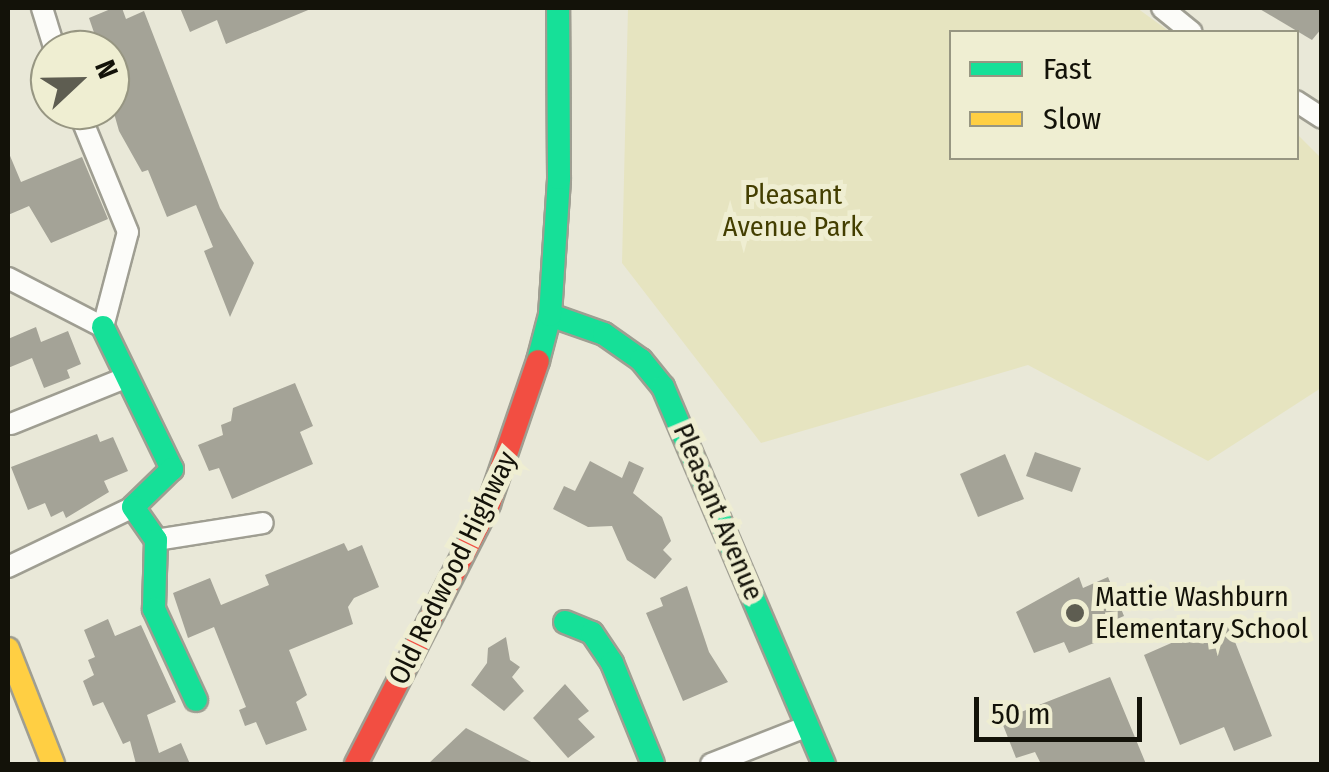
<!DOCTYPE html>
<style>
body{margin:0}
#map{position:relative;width:1329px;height:772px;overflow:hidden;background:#e9e8d8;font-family:"Fira Sans Condensed",sans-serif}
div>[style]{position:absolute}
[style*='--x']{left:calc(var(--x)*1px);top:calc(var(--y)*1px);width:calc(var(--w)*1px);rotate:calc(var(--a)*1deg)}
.green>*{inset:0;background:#e6e4c0}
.building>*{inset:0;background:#a4a397}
.roads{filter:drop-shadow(2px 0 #9f9e92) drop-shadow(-2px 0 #9f9e92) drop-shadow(0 2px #9f9e92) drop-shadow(0 -2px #9f9e92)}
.street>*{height:20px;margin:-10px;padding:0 10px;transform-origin:10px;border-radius:10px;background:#fcfcf9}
.fast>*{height:22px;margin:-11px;padding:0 11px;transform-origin:11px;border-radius:11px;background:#16e098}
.slow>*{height:22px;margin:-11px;padding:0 11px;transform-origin:11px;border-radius:11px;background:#ffcf43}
.jam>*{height:22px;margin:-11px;padding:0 11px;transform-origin:11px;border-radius:11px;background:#f24e42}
.dots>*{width:28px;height:28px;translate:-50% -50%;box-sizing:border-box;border:5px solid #efeed2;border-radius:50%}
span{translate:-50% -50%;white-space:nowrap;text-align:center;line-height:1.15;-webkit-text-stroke:10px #efeed2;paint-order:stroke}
.park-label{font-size:28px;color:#433e00}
.street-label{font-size:28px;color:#131209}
.poi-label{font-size:28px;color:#131209}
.left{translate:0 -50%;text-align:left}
.frame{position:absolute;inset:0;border:10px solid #131209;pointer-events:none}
.legend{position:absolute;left:949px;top:30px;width:350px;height:130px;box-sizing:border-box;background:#efeed2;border:2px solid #979682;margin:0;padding:12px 18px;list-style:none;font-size:30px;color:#131209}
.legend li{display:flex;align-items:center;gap:20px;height:50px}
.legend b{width:50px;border:2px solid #979682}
.north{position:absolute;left:30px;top:30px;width:100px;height:100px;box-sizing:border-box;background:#efeed2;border:2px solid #979682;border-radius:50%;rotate:68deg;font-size:28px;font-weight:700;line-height:40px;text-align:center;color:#131209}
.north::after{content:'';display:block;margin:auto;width:35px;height:45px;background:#5e5d51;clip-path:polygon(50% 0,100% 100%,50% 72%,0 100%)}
.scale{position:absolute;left:974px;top:697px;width:168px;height:45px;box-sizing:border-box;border:5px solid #131209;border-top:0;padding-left:12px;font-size:30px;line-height:35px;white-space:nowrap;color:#131209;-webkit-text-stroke:8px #efeed2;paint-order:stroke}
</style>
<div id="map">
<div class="green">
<i style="clip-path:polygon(628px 8px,1137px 8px,1170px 32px,952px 32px,952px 158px,1296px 158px,1297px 134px,1321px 158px,1321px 388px,1208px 461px,1028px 365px,761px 443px,622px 263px)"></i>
</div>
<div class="building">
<i style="clip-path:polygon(113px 8px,122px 8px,126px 19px,144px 11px,220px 208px,254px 263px,230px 317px,204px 251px,213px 247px,196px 205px,167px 217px,148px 170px,142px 172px,119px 131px,110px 99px,110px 50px,100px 50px,89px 18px)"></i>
<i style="clip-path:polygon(180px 8px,313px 8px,226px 44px,217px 20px,190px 32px)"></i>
<i style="clip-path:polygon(1258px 8px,1322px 8px,1322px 28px,1312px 40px)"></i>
<i style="clip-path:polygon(8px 151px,21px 182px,82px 157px,108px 219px,51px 243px,29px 206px,8px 215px)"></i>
<i style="clip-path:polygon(36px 327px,41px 342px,68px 331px,81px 364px,67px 370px,70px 378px,44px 388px,32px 358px,8px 368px,8px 339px)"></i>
<i style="clip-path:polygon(295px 383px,313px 426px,300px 432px,313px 464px,232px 499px,219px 468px,209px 471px,198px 445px,223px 435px,221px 425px,231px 421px,233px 408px)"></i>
<i style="clip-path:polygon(97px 434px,100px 442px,113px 437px,128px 471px,104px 481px,109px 492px,66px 518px,63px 511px,51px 517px,45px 503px,28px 510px,11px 467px)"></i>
<i style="clip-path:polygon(1035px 452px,1081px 468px,1072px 492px,1026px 476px)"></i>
<i style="clip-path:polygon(1005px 454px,1024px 499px,978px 517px,960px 474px)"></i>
<i style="clip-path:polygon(590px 461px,622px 478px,629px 461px,644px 468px,633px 493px,662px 517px,671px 541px,663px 550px,672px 559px,655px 579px,627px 560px,612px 526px,588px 527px,553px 509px,564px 486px,575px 491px)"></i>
<i style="clip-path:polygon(344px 543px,348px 551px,362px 545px,379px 587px,354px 598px,348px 607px,353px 624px,289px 650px,307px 695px,296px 702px,307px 730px,266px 745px,256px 722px,245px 726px,239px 710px,246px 707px,214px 627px,188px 638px,173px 593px,210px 578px,221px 605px,269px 585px,265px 575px)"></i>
<i style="clip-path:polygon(1079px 577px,1083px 588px,1108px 577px,1124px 616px,1094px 629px,1099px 641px,1069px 653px,1064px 642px,1034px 653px,1016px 612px)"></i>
<i style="clip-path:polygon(687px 586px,709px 652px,728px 682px,683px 701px,646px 613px,663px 606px,660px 598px)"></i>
<i style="clip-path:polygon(108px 619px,115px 636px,141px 625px,176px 702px,147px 715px,159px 753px,181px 743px,190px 764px,136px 764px,130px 741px,123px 744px,103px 702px,93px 706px,83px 681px,94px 675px,88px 660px,95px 657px,84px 630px)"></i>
<i style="clip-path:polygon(1226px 619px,1272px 736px,1234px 751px,1224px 727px,1180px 745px,1144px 655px)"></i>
<i style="clip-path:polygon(506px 637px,510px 660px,520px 667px,512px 677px,524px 691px,504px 711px,471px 685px,487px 663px,488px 648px)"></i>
<i style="clip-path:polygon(1110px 677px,1146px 764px,1041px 764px,1035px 752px,1016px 758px,1001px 720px)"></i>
<i style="clip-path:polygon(565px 684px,589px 711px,578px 719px,595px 737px,568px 758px,533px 718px)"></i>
<i style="clip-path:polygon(466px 728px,535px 764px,428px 764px)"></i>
</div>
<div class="roads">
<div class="street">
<i style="--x:42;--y:8;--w:44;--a:72.8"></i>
<i style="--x:1162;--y:8;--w:38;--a:39"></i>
<i style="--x:1296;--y:101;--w:31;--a:33"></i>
<i style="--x:8;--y:278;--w:107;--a:27.3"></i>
<i style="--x:103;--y:327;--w:98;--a:-75.3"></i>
<i style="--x:128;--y:232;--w:132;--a:-112.3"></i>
<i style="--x:11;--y:424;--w:123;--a:-22"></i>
<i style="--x:156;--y:540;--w:108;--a:-9"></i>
<i style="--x:8;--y:567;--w:139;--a:-25.6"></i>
<i style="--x:711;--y:764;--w:104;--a:-21.4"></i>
</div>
<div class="fast">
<i style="--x:550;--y:315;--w:57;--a:19.4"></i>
<i style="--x:604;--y:334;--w:45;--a:35.1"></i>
<i style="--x:641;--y:360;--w:35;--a:51"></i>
<i style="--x:663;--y:387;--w:410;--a:66.9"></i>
<i style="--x:103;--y:327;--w:158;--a:64.1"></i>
<i style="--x:172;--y:469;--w:54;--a:135.7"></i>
<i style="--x:133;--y:507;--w:40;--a:55.1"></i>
<i style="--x:156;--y:540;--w:69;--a:91.7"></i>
<i style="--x:154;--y:609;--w:100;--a:65.2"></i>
<i style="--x:538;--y:361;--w:48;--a:-75.4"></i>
<i style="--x:550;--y:315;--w:137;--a:-86.2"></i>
<i style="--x:559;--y:178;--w:170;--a:-90.3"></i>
<i style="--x:565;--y:622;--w:29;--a:22"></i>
<i style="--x:592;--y:633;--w:36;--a:56"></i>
<i style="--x:612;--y:663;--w:109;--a:67.9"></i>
</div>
<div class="slow">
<i style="--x:8;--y:649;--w:123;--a:68.6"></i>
</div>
<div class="jam">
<i style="--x:356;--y:764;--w:292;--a:-62.9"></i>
<i style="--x:489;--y:504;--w:151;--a:-71.1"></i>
</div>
</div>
<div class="dots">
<i style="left:1075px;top:613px;background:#5e5d51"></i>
</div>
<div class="park-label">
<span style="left:793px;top:211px">Pleasant<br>Avenue Park</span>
</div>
<div class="street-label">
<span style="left:718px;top:512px;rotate:67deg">Pleasant Avenue</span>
<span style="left:453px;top:568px;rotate:-64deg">Old Redwood Highway</span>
</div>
<div class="poi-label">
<span class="left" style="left:1095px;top:613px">Mattie Washburn<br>Elementary School</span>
</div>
<div class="frame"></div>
<ul class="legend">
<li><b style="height:12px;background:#16e098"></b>Fast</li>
<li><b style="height:12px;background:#ffcf43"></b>Slow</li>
</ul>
<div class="north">N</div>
<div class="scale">50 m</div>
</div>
